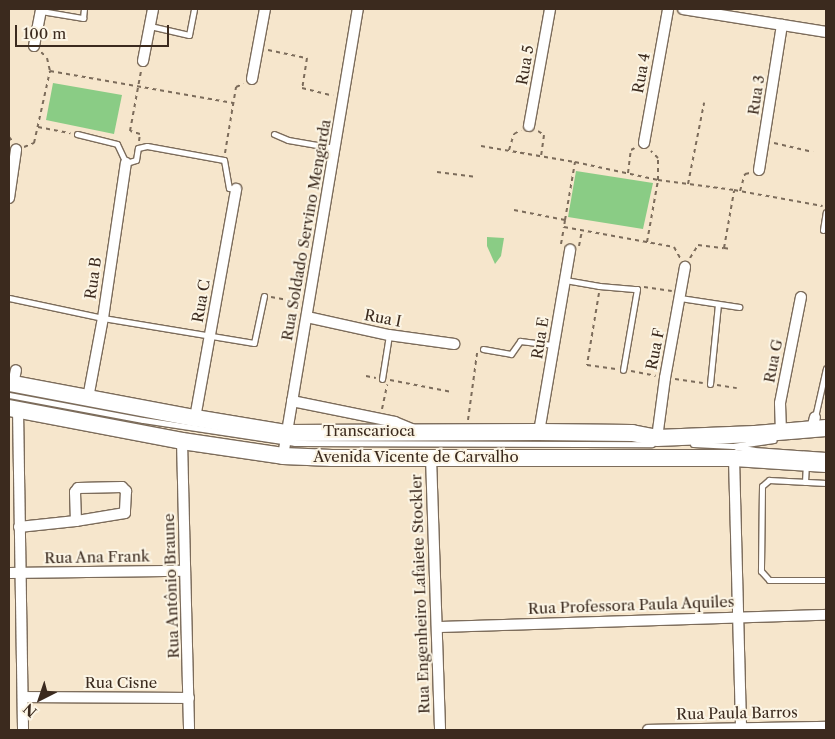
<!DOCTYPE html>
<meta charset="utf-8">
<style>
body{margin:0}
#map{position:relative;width:835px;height:739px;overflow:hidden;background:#f6e6cc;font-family:"Libre Caslon Text",serif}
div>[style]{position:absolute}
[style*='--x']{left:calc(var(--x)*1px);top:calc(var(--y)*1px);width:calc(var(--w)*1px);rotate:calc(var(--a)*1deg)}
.green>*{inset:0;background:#8acc85}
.path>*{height:2px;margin-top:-1px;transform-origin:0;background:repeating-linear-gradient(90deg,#7c6c5b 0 4px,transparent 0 8px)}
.roads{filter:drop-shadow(1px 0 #7c6c5b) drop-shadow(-1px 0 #7c6c5b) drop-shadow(0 1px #7c6c5b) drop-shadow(0 -1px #7c6c5b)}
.lane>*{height:5px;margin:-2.5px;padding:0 2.5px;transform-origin:2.5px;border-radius:2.5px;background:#fff}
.street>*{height:10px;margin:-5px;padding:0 5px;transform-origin:5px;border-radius:5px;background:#fff}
.primary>*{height:16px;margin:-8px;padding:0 8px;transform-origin:8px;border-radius:8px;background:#fff}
span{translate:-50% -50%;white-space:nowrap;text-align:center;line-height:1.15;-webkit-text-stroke:4px #fcf5e5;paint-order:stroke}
.street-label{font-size:15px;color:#3b2a1e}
.frame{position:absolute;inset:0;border:10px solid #3b2a1e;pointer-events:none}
.north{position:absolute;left:15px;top:674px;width:50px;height:50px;-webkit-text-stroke:4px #fcf5e5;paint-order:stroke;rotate:221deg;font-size:14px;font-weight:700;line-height:20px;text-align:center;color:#3b2a1e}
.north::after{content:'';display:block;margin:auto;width:18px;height:22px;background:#3b2a1e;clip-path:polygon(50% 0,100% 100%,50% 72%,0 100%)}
.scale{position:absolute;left:15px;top:25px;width:154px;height:22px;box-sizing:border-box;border:2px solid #3b2a1e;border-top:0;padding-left:6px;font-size:15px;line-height:18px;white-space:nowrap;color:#3b2a1e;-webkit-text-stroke:4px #fcf5e5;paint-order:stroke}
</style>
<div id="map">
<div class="green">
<i style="clip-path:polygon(53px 83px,122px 95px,114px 134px,46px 120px)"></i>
<i style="clip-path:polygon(576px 171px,653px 183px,643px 229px,568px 217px)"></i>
<i style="clip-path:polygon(487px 237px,504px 238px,501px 256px,495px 264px,487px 246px)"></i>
</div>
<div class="path">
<i style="--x:268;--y:50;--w:40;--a:12"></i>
<i style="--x:307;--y:58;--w:30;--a:99"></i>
<i style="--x:302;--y:88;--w:32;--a:14"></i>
<i style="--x:41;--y:52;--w:8;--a:45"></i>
<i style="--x:47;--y:58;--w:13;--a:77"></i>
<i style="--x:50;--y:71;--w:186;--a:9.9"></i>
<i style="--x:38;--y:127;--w:33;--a:11"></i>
<i style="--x:538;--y:131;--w:7;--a:34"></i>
<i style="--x:544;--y:135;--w:21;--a:98"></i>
<i style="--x:9;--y:137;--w:6;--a:51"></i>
<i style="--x:139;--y:141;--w:7;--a:-82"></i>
<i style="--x:140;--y:134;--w:10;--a:-163"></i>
<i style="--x:130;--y:131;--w:61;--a:-79.6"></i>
<i style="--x:774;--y:143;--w:40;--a:13"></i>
<i style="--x:481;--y:146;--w:95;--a:9.7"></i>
<i style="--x:575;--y:162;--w:85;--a:12.2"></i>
<i style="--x:658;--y:180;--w:77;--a:7.5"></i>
<i style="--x:734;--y:190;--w:90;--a:10.2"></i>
<i style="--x:24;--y:147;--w:11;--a:-22"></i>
<i style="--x:34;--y:143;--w:74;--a:-77.5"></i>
<i style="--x:509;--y:150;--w:17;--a:-73"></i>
<i style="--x:514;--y:134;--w:8;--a:-30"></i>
<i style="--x:225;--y:153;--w:67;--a:-80.5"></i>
<i style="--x:236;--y:87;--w:8;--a:-23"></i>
<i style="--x:437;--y:172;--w:40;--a:7.1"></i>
<i style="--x:628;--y:173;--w:23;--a:-83"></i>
<i style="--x:631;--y:150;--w:4;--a:-27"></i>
<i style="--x:688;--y:184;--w:83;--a:-78.8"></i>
<i style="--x:740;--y:191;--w:18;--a:-74"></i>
<i style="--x:745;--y:174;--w:5;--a:-11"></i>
<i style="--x:514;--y:210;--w:52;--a:11.1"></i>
<i style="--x:565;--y:220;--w:7;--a:98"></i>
<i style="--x:564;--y:227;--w:112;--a:10.3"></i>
<i style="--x:674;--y:247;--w:13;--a:61"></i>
<i style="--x:565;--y:220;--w:59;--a:-80.2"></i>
<i style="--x:647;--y:242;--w:63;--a:-79.9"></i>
<i style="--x:658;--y:180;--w:22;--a:-90"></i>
<i style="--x:658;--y:158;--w:10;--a:-135"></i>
<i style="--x:561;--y:244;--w:17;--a:-80"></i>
<i style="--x:579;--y:246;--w:15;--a:-79"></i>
<i style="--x:724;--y:248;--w:7;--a:8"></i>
<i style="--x:690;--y:258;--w:15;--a:-58"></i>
<i style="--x:698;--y:245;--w:26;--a:7"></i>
<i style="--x:724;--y:248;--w:58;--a:-80"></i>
<i style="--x:644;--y:287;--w:28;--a:8"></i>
<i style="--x:599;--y:293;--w:73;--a:99.5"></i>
<i style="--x:587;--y:365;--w:29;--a:8"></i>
<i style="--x:271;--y:297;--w:27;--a:10"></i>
<i style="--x:631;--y:371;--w:25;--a:11"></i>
<i style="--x:366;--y:376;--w:10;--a:11"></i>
<i style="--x:675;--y:379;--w:28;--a:8"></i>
<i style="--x:390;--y:380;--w:63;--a:11"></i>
<i style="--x:717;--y:385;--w:20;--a:9"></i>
<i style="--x:382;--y:409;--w:25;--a:-78"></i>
<i style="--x:468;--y:420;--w:68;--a:-82.3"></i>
</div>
<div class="roads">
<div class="lane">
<i style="--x:41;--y:11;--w:43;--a:9.5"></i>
<i style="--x:83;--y:18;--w:9;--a:-84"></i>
<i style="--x:150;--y:26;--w:40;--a:13"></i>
<i style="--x:189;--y:35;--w:26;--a:-79"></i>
<i style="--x:77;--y:134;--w:41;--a:14"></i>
<i style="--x:117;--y:144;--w:21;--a:65"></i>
<i style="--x:126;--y:163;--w:10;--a:-17"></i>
<i style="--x:136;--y:160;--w:12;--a:-81"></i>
<i style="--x:138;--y:148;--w:9;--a:-13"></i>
<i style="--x:147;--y:146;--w:78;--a:10.3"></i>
<i style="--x:224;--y:160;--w:28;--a:80"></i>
<i style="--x:229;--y:188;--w:7;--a:8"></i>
<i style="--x:274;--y:134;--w:15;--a:23"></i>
<i style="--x:288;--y:140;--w:47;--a:9.9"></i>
<i style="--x:823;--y:230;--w:18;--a:-81"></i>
<i style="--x:565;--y:280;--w:35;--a:10"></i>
<i style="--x:599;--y:286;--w:38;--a:5"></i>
<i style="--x:637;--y:289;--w:82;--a:99.8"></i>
<i style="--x:9;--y:298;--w:96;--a:12"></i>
<i style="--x:103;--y:318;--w:153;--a:9.4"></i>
<i style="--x:254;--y:343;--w:48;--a:-78"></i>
<i style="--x:680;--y:298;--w:60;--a:8.7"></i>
<i style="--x:483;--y:349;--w:28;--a:10"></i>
<i style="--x:511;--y:354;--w:16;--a:-55"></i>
<i style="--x:520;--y:341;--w:34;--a:7"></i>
<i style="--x:382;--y:379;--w:45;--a:-81"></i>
<i style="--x:710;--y:384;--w:80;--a:-84.3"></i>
<i style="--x:9;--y:395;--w:136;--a:10.6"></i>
<i style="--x:143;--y:420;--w:154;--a:8.6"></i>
<i style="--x:295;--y:443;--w:357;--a:0.2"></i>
<i style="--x:815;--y:417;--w:50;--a:-77.3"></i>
<i style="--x:693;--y:444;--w:40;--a:2.9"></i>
<i style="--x:733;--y:446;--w:41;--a:-8.3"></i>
<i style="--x:736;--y:447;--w:18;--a:9"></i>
<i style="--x:754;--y:450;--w:72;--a:4"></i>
<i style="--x:805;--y:482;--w:17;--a:-87"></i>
<i style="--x:826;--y:483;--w:57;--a:-177"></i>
<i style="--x:769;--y:480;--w:9;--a:139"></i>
<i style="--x:762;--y:486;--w:85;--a:90.7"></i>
<i style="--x:761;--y:571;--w:12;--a:48"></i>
<i style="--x:769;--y:580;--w:57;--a:0"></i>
</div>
<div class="street">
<i style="--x:683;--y:9;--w:145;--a:9.1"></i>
<i style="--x:34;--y:46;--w:38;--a:-79"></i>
<i style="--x:143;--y:61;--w:53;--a:-79.1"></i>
<i style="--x:252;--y:79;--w:71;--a:-79.5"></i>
<i style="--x:529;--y:126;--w:119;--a:-79.8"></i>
<i style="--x:644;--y:143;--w:136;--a:-79.8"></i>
<i style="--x:759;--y:170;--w:147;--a:-81"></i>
<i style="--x:9;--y:198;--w:49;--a:-81.7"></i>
<i style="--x:307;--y:317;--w:84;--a:12.4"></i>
<i style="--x:389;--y:335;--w:66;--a:7.9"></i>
<i style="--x:13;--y:384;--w:14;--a:-78"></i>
<i style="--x:88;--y:398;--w:81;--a:-79.4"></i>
<i style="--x:103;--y:318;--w:157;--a:-81.6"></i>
<i style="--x:292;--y:401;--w:105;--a:11.5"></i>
<i style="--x:395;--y:422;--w:21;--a:23"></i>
<i style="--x:18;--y:409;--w:321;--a:89.1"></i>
<i style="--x:195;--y:418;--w:233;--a:-79.8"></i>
<i style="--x:812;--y:429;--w:12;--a:-76"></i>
<i style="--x:539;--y:432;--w:185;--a:-80.3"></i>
<i style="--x:781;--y:432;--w:29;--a:-92"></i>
<i style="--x:780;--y:403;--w:108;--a:-78.8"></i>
<i style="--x:657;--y:438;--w:61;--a:-82.4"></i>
<i style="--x:665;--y:378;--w:113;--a:-79.8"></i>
<i style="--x:182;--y:441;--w:289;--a:88.6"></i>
<i style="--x:283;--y:456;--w:453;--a:-80.5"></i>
<i style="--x:431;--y:457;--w:273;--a:88.1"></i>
<i style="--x:734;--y:458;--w:272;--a:88.5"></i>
<i style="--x:19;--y:527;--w:57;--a:-6"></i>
<i style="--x:76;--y:521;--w:29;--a:-92"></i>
<i style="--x:75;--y:492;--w:5;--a:-53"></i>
<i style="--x:78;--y:488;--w:44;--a:-1.3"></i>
<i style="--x:122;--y:487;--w:6;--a:45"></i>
<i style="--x:126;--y:491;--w:22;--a:93"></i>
<i style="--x:125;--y:513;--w:50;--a:170.7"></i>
<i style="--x:9;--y:573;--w:176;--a:-0.7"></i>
<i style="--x:437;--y:627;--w:389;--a:-1.8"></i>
<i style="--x:23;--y:697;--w:166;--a:0.3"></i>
<i style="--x:648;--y:730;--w:178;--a:-1"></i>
</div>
<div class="primary">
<i style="--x:9;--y:383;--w:189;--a:10.7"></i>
<i style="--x:195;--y:418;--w:93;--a:9.3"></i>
<i style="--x:287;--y:433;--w:252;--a:-0.2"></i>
<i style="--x:539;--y:432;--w:93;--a:0.6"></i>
<i style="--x:632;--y:433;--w:25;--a:11"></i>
<i style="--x:657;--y:438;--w:98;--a:-2.3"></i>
<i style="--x:755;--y:434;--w:71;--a:-4.8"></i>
<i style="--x:9;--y:408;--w:176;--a:10.8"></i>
<i style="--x:182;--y:441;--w:102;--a:8.4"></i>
<i style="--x:283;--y:456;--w:49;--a:2.3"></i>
<i style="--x:332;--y:458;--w:402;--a:0"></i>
<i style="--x:734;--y:458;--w:92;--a:3.7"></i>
</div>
</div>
<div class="street-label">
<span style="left:525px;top:65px;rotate:-80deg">Rua 5</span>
<span style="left:641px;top:73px;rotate:-80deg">Rua 4</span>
<span style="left:756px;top:95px;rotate:-81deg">Rua 3</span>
<span style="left:306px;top:230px;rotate:-80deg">Rua Soldado Servino Mengarda</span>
<span style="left:93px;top:278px;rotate:-82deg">Rua B</span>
<span style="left:201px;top:301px;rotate:-80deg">Rua C</span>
<span style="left:383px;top:318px;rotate:11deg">Rua I</span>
<span style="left:540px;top:338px;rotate:-81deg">Rua E</span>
<span style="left:655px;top:349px;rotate:-79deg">Rua F</span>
<span style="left:773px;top:361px;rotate:-79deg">Rua G</span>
<span style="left:369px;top:431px">Transcarioca</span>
<span style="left:416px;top:457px">Avenida Vicente de Carvalho</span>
<span style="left:97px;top:557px;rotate:-1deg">Rua Ana Frank</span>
<span style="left:171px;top:586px;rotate:-92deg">Rua Antônio Braune</span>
<span style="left:420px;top:594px;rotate:-92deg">Rua Engenheiro Lafaiete Stockler</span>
<span style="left:631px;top:605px;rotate:-2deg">Rua Professora Paula Aquiles</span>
<span style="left:121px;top:683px">Rua Cisne</span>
<span style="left:737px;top:713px;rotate:-1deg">Rua Paula Barros</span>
</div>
<div class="frame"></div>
<div class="north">N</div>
<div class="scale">100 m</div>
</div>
